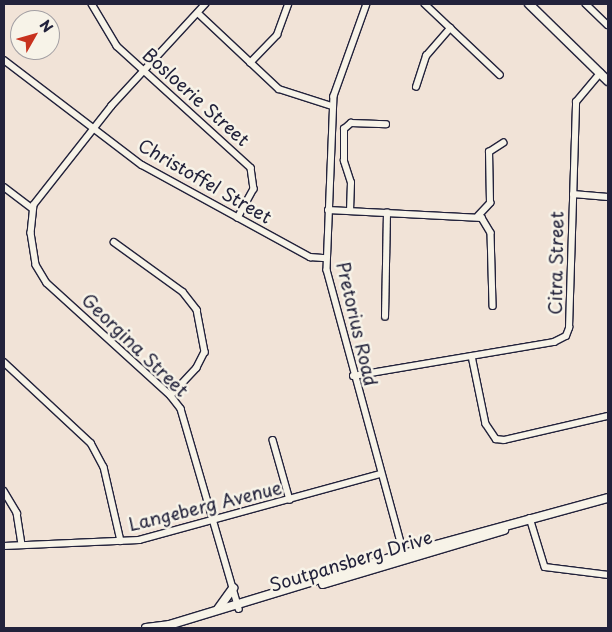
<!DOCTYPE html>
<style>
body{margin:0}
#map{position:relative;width:612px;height:632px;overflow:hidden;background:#f1e3d7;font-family:"Playpen Sans",sans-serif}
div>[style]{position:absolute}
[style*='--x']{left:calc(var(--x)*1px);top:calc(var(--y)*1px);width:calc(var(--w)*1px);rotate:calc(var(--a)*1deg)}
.roads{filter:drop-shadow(1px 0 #22223b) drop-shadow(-1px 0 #22223b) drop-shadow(0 1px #22223b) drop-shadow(0 -1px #22223b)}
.street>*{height:5.5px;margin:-2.75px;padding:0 2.75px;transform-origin:2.75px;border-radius:2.75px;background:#f7f3e8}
.secondary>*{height:8px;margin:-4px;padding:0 4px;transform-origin:4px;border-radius:4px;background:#f7f3e8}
span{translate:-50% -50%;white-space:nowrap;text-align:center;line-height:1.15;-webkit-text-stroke:5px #f7f3e8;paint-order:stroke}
.street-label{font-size:18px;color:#22223b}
.frame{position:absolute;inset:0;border:5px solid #22223b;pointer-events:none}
.north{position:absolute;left:10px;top:10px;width:50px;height:50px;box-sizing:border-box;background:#f7f3e8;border:1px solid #a29fa3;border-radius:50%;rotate:52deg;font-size:14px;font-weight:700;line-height:20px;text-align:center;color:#22223b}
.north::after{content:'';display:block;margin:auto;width:18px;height:22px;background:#c8321e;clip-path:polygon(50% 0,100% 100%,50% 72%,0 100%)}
</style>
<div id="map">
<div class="roads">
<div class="street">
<i style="--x:92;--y:4;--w:49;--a:59.2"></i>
<i style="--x:117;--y:46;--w:181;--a:42.3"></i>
<i style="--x:251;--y:168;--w:21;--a:82"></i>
<i style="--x:254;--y:189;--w:33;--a:119"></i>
<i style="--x:206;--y:4;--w:139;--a:132.7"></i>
<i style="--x:112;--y:106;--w:126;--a:128.2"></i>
<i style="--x:34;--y:205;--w:28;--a:96"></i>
<i style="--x:31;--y:233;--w:32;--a:81"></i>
<i style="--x:36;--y:265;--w:21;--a:59"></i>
<i style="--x:47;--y:283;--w:168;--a:42.3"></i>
<i style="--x:171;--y:396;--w:16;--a:52"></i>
<i style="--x:181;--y:409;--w:208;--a:73.8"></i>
<i style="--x:367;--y:4;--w:98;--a:109.7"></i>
<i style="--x:334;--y:96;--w:174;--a:92.3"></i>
<i style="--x:327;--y:270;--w:298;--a:74.8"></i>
<i style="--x:425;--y:4;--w:103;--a:43.4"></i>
<i style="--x:586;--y:4;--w:30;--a:44"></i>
<i style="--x:198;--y:13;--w:111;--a:43.2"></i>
<i style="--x:279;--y:89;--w:56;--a:17.8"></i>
<i style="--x:4;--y:60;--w:173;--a:37.3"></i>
<i style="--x:142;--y:165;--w:192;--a:28.7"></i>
<i style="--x:310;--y:257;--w:16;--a:4"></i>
<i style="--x:250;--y:63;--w:39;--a:-46"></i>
<i style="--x:277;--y:35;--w:33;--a:-70"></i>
<i style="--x:416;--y:87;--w:33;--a:-72"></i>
<i style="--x:426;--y:56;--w:37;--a:-49"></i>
<i style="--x:4;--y:187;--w:35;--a:37"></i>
<i style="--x:573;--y:194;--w:35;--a:5"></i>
<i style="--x:328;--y:210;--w:154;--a:3"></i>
<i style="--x:482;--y:218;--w:17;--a:59"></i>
<i style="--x:491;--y:233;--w:73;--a:88.4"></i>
<i style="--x:350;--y:211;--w:28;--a:-88"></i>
<i style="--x:351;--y:183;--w:23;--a:-108"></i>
<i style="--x:344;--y:161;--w:32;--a:-90"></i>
<i style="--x:344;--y:129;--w:9;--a:-41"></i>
<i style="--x:351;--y:123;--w:35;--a:2"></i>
<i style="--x:478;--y:216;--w:18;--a:-47"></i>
<i style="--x:490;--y:203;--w:51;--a:-91.1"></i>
<i style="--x:489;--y:152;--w:17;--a:-33"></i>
<i style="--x:114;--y:242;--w:85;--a:35.9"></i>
<i style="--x:183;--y:292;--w:23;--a:52"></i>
<i style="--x:197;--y:310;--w:43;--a:79.2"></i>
<i style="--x:205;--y:352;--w:18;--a:117"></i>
<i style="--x:197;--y:368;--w:38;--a:133"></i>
<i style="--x:385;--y:317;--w:104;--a:-88.9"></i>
<i style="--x:472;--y:356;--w:69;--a:78.4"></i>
<i style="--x:486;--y:424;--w:18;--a:56"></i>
<i style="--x:496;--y:439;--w:8;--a:7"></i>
<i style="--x:504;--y:440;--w:107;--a:-13"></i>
<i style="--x:4;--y:362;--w:119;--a:43"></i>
<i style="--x:91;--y:443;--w:27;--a:62"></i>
<i style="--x:104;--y:467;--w:76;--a:77.1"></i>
<i style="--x:353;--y:376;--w:204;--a:-9.6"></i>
<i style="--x:554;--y:342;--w:13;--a:-27"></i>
<i style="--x:566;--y:336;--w:9;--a:-69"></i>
<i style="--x:569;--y:328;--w:226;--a:-88.2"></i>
<i style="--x:576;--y:102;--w:38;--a:-50"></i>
<i style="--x:273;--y:440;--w:62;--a:74.2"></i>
<i style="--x:4;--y:491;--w:26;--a:59"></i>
<i style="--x:17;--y:513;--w:32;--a:81"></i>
<i style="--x:530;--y:518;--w:51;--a:73"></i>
<i style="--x:545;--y:567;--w:64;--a:7.2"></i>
<i style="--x:4;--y:546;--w:135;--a:-2.5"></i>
<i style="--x:139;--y:540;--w:251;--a:-15.3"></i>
</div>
<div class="secondary">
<i style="--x:529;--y:4;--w:110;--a:44.3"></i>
<i style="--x:323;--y:584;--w:189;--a:-16.6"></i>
<i style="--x:218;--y:609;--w:26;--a:-54"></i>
<i style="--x:169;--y:625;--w:245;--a:-16.9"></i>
<i style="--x:403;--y:554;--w:213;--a:-15.3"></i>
<i style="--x:146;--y:628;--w:26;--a:-7"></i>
</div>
</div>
<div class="street-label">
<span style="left:196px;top:97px;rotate:42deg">Bosloerie Street</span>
<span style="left:205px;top:181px;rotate:30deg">Christoffel Street</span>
<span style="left:556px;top:263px;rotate:-89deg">Citra Street</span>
<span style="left:357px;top:324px;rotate:77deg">Pretorius Road</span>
<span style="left:135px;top:345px;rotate:44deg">Georgina Street</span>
<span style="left:205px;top:506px;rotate:-14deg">Langeberg Avenue</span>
<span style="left:351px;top:561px;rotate:-17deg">Soutpansberg Drive</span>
</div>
<div class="frame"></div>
<div class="north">N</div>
</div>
